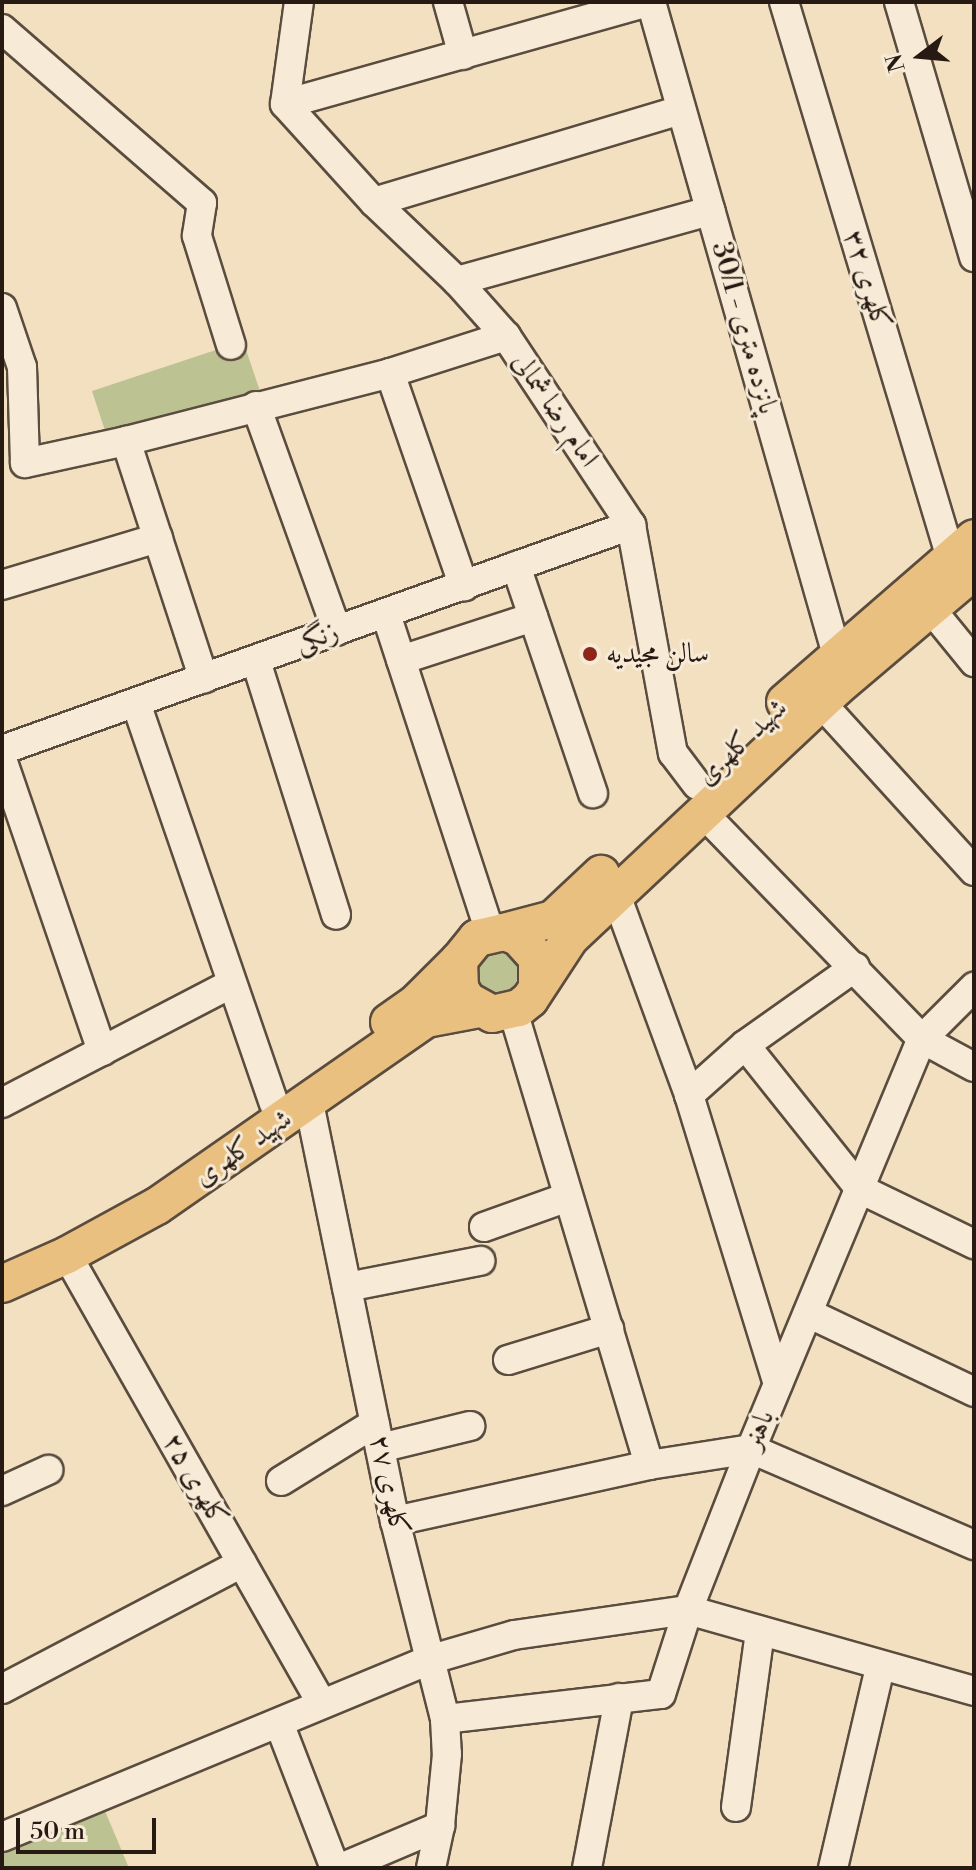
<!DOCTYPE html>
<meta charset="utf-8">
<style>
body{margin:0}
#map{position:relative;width:976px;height:1870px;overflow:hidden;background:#f2e0c1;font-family:"Libre Bodoni",Amiri,serif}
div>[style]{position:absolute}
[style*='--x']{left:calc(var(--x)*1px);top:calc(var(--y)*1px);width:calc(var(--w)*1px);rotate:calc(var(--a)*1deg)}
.green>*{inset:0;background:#bcc292}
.round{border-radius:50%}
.roads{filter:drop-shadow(2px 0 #5a4c3e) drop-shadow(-2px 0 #5a4c3e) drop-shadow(0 2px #5a4c3e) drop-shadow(0 -2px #5a4c3e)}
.minor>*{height:28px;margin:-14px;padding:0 14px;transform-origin:14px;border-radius:14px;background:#f7ebd7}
.major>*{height:36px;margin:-18px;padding:0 18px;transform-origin:18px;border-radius:18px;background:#e9c080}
.dots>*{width:22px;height:22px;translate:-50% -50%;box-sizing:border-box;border:4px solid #f7ebd7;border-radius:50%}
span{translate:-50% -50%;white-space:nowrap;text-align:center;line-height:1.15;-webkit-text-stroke:6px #f7ebd7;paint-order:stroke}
.street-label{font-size:28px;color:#271a13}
.poi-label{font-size:28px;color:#271a13}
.left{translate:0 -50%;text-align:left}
.frame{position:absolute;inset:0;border:4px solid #271a13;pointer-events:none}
.north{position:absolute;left:880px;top:16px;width:80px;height:80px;-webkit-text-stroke:6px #f7ebd7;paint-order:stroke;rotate:254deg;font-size:22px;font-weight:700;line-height:32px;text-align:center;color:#271a13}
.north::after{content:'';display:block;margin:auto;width:28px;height:36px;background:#271a13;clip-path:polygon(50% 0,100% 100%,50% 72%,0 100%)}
.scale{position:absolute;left:16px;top:1818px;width:140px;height:36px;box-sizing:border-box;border:4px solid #271a13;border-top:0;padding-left:10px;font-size:24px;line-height:28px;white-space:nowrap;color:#271a13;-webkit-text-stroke:6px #f7ebd7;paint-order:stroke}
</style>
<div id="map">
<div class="green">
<i style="clip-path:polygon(243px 341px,261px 394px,107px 437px,92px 391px)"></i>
<i class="round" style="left:478px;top:953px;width:40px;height:40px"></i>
<i style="clip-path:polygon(105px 1811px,129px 1868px,2px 1868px,2px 1854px)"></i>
</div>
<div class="roads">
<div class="minor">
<i style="--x:448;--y:2;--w:55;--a:74.2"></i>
<i style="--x:651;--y:2;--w:679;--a:74.1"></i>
<i style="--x:784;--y:2;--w:581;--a:73.28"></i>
<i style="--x:899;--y:2;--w:266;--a:73.6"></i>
<i style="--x:2;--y:29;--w:265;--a:41"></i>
<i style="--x:202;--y:203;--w:33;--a:99"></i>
<i style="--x:197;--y:236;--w:114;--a:72.7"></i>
<i style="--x:285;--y:104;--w:132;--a:47.8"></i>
<i style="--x:374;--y:202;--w:115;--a:43.6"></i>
<i style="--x:457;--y:281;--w:74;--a:48.3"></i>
<i style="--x:506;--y:336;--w:227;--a:56.5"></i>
<i style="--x:631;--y:525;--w:232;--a:79.6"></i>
<i style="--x:673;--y:753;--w:40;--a:53"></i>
<i style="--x:285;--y:104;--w:378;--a:-15.7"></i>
<i style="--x:285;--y:104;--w:103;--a:-82.2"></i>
<i style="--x:374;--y:202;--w:320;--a:-16.7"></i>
<i style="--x:457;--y:281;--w:263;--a:-15.5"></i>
<i style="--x:2;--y:308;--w:62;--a:71.3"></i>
<i style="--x:22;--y:367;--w:96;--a:88.2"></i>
<i style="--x:25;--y:463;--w:103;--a:-12.3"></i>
<i style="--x:126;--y:441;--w:273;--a:-14.4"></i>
<i style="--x:390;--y:373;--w:122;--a:-17.7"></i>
<i style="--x:390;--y:373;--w:226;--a:70.9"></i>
<i style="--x:256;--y:406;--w:239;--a:70.2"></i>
<i style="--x:126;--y:441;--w:250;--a:71.9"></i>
<i style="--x:516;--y:566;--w:240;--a:71.3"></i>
<i style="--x:2;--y:585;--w:163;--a:-16.8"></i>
<i style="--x:930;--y:608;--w:70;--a:50.8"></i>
<i style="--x:386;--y:614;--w:336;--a:71.9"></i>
<i style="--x:401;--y:660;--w:139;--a:-18"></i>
<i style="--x:256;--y:661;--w:266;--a:72.5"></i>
<i style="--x:136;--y:703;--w:423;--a:71"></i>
<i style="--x:821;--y:703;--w:227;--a:47.7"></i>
<i style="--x:2;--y:750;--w:668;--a:-19.68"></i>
<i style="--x:2;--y:759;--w:309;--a:71.1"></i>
<i style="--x:703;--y:813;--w:315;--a:45.9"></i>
<i style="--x:922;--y:1039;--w:59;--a:28.3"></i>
<i style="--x:616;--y:895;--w:213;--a:69.9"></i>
<i style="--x:689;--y:1095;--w:302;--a:72.9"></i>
<i style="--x:513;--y:1011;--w:474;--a:73.3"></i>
<i style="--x:745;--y:1045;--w:184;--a:51.4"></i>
<i style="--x:860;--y:1189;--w:127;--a:25.8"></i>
<i style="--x:689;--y:1095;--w:75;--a:-41.8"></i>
<i style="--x:745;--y:1045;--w:135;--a:-35.3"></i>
<i style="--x:2;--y:1103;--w:258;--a:-27.5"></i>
<i style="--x:309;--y:1103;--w:427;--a:78.4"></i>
<i style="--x:395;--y:1521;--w:204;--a:75.8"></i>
<i style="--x:445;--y:1719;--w:35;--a:87"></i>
<i style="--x:447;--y:1754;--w:72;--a:95.6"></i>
<i style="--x:440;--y:1826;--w:43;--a:102.1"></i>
<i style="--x:484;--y:1227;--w:89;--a:-19.7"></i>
<i style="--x:67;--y:1255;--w:516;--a:60.41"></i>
<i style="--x:347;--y:1287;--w:136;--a:-11.1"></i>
<i style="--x:808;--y:1313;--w:184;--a:25.4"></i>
<i style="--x:508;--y:1360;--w:106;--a:-17.1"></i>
<i style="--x:380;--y:1448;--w:93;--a:-13.7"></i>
<i style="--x:281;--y:1481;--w:110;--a:-31.7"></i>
<i style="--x:2;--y:1491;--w:51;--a:-24.5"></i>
<i style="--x:395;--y:1521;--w:260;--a:-12.4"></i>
<i style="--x:649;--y:1465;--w:103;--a:-8.9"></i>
<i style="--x:751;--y:1449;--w:243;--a:23.3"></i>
<i style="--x:2;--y:1689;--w:271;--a:-27.7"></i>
<i style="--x:445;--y:1719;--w:217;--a:-6.6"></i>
<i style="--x:661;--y:1694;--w:88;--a:-72.2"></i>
<i style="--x:688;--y:1610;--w:173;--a:-68.6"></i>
<i style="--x:751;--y:1449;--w:444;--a:-67.4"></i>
<i style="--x:922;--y:1039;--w:74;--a:-45"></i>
<i style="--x:279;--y:1723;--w:155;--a:68.9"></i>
<i style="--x:736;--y:1807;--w:178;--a:-82.2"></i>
<i style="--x:2;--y:1837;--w:465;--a:-22.5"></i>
<i style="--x:432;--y:1659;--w:85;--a:-16.3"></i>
<i style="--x:514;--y:1635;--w:176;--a:-8.2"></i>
<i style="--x:688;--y:1610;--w:297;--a:15.8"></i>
<i style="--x:341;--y:1868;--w:108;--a:-23"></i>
<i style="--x:587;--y:1868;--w:173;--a:-79.3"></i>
<i style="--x:833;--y:1868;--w:206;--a:-76.8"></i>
</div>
<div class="major">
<i style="--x:785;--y:702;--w:250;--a:-40.9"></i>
<i style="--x:504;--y:932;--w:51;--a:-14.9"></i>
<i style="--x:553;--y:919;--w:66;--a:-43.2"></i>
<i style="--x:537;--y:986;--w:28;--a:-90"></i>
<i style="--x:537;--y:958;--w:28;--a:-132"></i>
<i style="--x:518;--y:937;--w:15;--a:-160"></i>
<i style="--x:504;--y:932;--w:28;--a:167"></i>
<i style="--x:477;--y:938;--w:28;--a:129"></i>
<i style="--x:459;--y:960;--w:28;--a:88"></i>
<i style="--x:460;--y:988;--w:14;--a:60"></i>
<i style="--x:467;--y:1000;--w:29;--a:29"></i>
<i style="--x:492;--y:1014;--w:28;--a:-13"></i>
<i style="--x:519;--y:1008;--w:14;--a:-39"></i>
<i style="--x:530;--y:999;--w:73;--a:-56.7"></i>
<i style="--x:570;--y:938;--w:364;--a:-43.2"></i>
<i style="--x:835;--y:689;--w:182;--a:-40.3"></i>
<i style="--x:389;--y:1022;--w:33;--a:-35"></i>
<i style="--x:416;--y:1003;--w:61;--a:-45"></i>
<i style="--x:2;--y:1284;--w:71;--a:-24"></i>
<i style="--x:67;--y:1255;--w:102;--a:-28.6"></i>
<i style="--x:157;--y:1206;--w:328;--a:-34.8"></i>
<i style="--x:426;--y:1019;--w:54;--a:-10.7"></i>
</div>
</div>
<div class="dots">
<i style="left:590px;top:654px;background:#8f2418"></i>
</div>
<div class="street-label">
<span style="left:867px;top:280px;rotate:73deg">کلهری ۳۲</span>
<span style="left:744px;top:328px;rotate:74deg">30/1 - پانزده متری</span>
<span style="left:555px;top:410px;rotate:56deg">امام رضا شمالی</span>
<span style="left:317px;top:638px;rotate:-20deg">زنگی</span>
<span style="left:742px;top:742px;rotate:-43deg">شهید کلهری</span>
<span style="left:243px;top:1148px;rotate:-35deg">شهید کلهری</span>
<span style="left:759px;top:1430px;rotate:-68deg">باهنر</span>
<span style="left:195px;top:1480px;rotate:60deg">کلهری ۲۵</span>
<span style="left:389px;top:1485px;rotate:78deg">کلهری ۲۷</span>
</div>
<div class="poi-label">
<span class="left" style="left:606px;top:654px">سالن مجیدیه</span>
</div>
<div class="frame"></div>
<div class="north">N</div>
<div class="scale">50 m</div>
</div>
